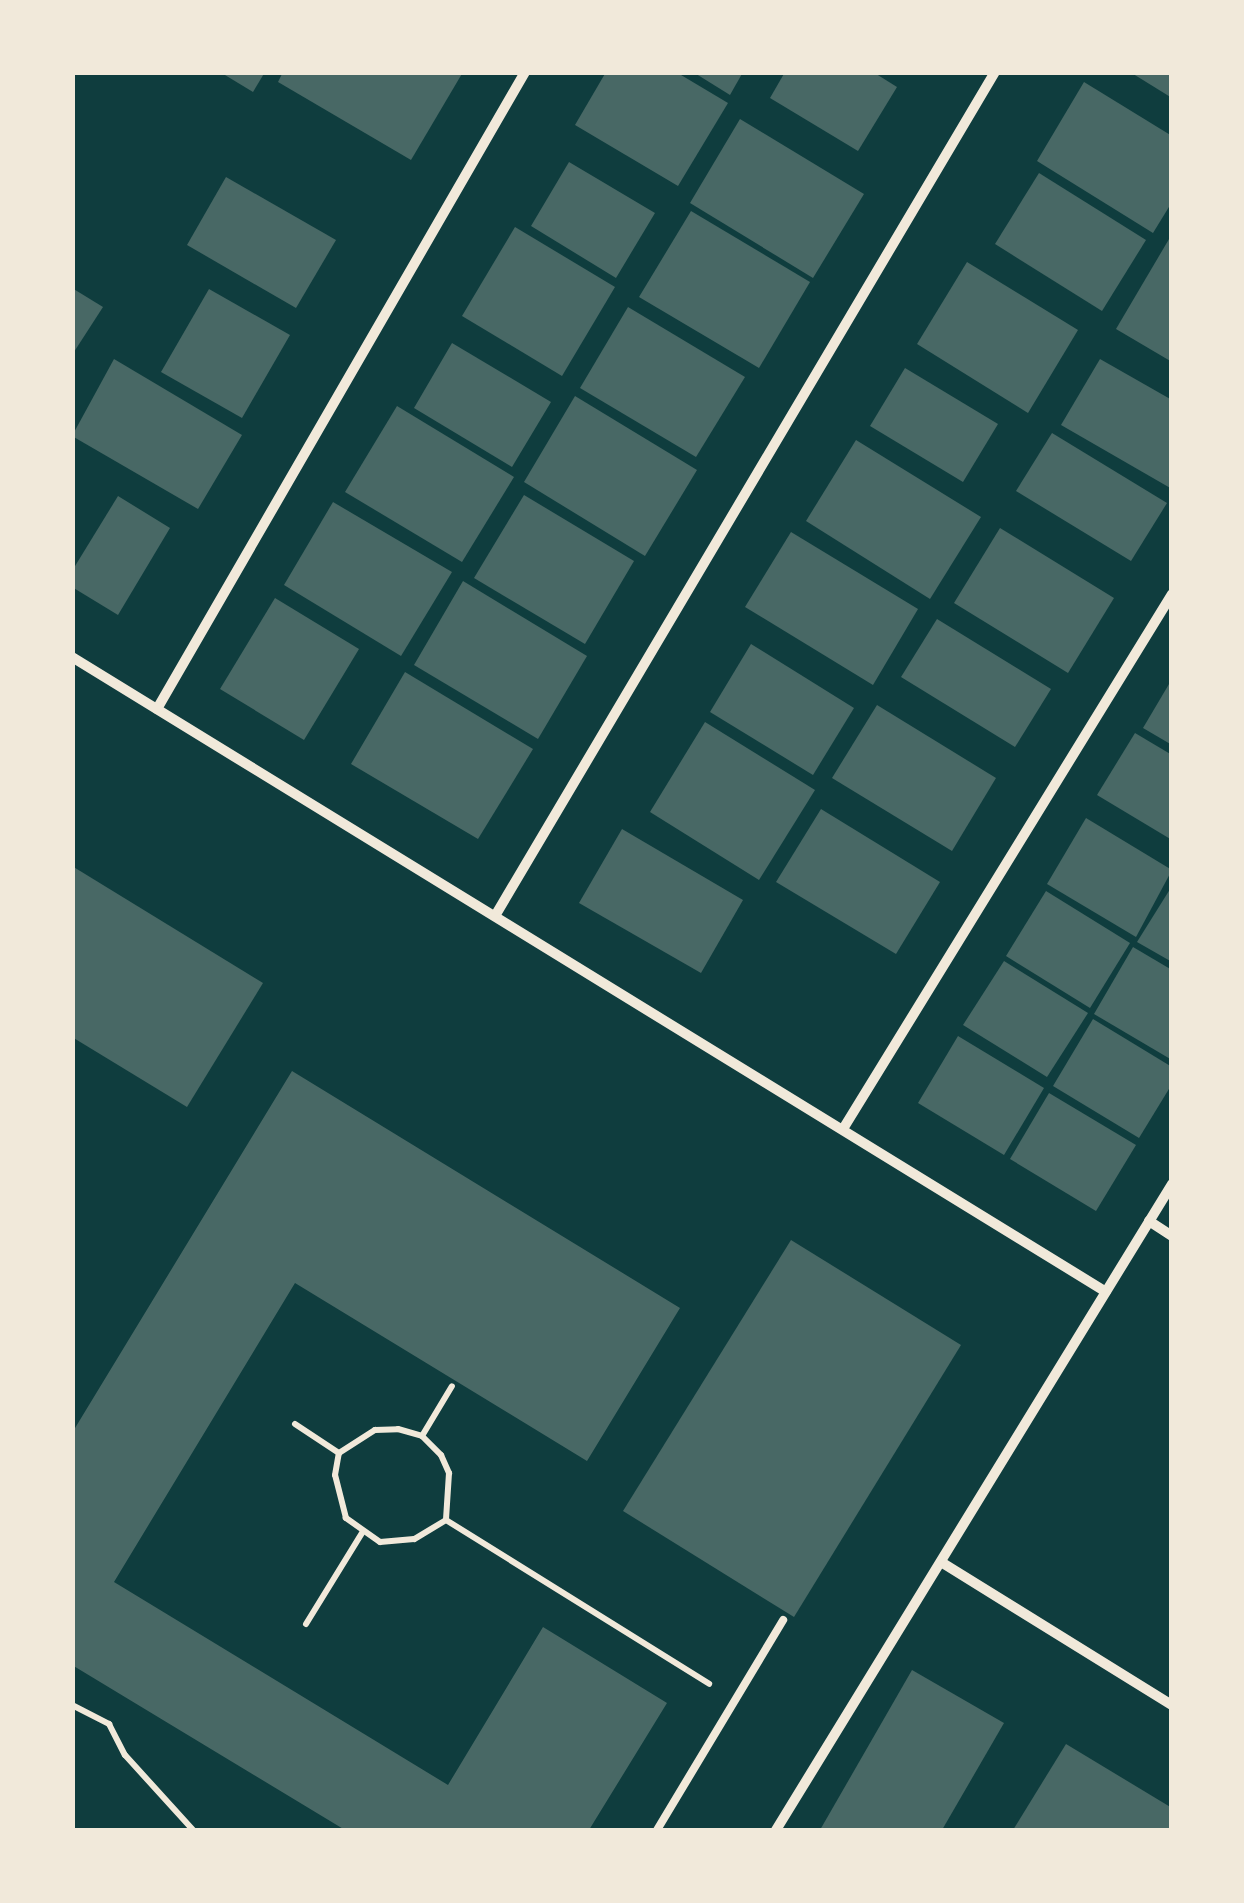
<!DOCTYPE html>
<style>
body{margin:0}
#map{position:relative;width:1244px;height:1903px;overflow:hidden;background:#0f3d3e;font-family:"Alegreya Sans",sans-serif}
div>[style]{position:absolute}
[style*='--x']{left:calc(var(--x)*1px);top:calc(var(--y)*1px);width:calc(var(--w)*1px);rotate:calc(var(--a)*1deg)}
.building>*{inset:0;background:#486865}
.path>*{height:6px;margin:-3px;padding:0 3px;transform-origin:3px;border-radius:3px;background:#f1e9da}
.service>*{height:8px;margin:-4px;padding:0 4px;transform-origin:4px;border-radius:4px;background:#f1e9da}
.minor>*{height:10px;margin:-5px;padding:0 5px;transform-origin:5px;border-radius:5px;background:#f1e9da}
span{translate:-50% -50%;white-space:nowrap;text-align:center;line-height:1.15;-webkit-text-stroke:8px #f1e9da;paint-order:stroke}
.frame{position:absolute;inset:0;border:75px solid #f1e9da;pointer-events:none}
</style>
<div id="map">
<div class="building">
<i style="clip-path:polygon(220px 72px,265px 72px,253px 92px)"></i>
<i style="clip-path:polygon(283px 72px,463px 72px,411px 160px,278px 82px)"></i>
<i style="clip-path:polygon(606px 72px,676px 72px,728px 103px,678px 186px,575px 125px)"></i>
<i style="clip-path:polygon(693px 72px,743px 72px,730px 95px)"></i>
<i style="clip-path:polygon(785px 72px,873px 72px,897px 87px,858px 151px,770px 98px)"></i>
<i style="clip-path:polygon(1130px 72px,1172px 72px,1172px 98px)"></i>
<i style="clip-path:polygon(1084px 82px,1172px 136px,1172px 202px,1153px 233px,1037px 161px)"></i>
<i style="clip-path:polygon(740px 119px,864px 194px,813px 278px,690px 203px)"></i>
<i style="clip-path:polygon(569px 162px,655px 213px,616px 278px,531px 226px)"></i>
<i style="clip-path:polygon(1039px 173px,1146px 240px,1102px 311px,995px 244px)"></i>
<i style="clip-path:polygon(226px 177px,336px 240px,296px 308px,187px 245px)"></i>
<i style="clip-path:polygon(691px 211px,810px 282px,759px 368px,639px 297px)"></i>
<i style="clip-path:polygon(515px 227px,615px 287px,562px 376px,462px 316px)"></i>
<i style="clip-path:polygon(1172px 234px,1172px 362px,1116px 329px)"></i>
<i style="clip-path:polygon(967px 262px,1078px 330px,1028px 413px,917px 344px)"></i>
<i style="clip-path:polygon(72px 288px,103px 307px,72px 355px)"></i>
<i style="clip-path:polygon(209px 289px,290px 335px,242px 418px,161px 372px)"></i>
<i style="clip-path:polygon(628px 307px,745px 377px,696px 457px,580px 388px)"></i>
<i style="clip-path:polygon(452px 343px,551px 402px,512px 467px,414px 408px)"></i>
<i style="clip-path:polygon(114px 359px,242px 435px,198px 509px,72px 436px)"></i>
<i style="clip-path:polygon(1100px 359px,1172px 400px,1172px 489px,1061px 425px)"></i>
<i style="clip-path:polygon(905px 368px,998px 424px,963px 482px,870px 426px)"></i>
<i style="clip-path:polygon(575px 396px,697px 470px,645px 556px,524px 482px)"></i>
<i style="clip-path:polygon(397px 406px,514px 477px,462px 562px,345px 492px)"></i>
<i style="clip-path:polygon(1052px 433px,1167px 503px,1131px 561px,1016px 491px)"></i>
<i style="clip-path:polygon(856px 440px,981px 517px,930px 599px,806px 521px)"></i>
<i style="clip-path:polygon(524px 495px,634px 561px,585px 644px,474px 578px)"></i>
<i style="clip-path:polygon(118px 496px,170px 528px,118px 615px,72px 587px,72px 571px)"></i>
<i style="clip-path:polygon(333px 502px,452px 572px,401px 656px,284px 585px)"></i>
<i style="clip-path:polygon(1000px 528px,1114px 598px,1068px 673px,954px 603px)"></i>
<i style="clip-path:polygon(791px 532px,918px 609px,873px 685px,745px 607px)"></i>
<i style="clip-path:polygon(463px 581px,587px 656px,538px 739px,414px 665px)"></i>
<i style="clip-path:polygon(275px 598px,359px 649px,304px 740px,220px 689px)"></i>
<i style="clip-path:polygon(937px 619px,1051px 689px,1015px 747px,901px 677px)"></i>
<i style="clip-path:polygon(751px 644px,854px 708px,813px 775px,710px 712px)"></i>
<i style="clip-path:polygon(405px 672px,533px 749px,478px 839px,351px 764px)"></i>
<i style="clip-path:polygon(1172px 679px,1172px 745px,1143px 728px)"></i>
<i style="clip-path:polygon(877px 705px,996px 778px,952px 851px,832px 778px)"></i>
<i style="clip-path:polygon(705px 722px,815px 790px,759px 880px,650px 812px)"></i>
<i style="clip-path:polygon(1135px 733px,1172px 755px,1172px 840px,1097px 795px)"></i>
<i style="clip-path:polygon(821px 809px,940px 882px,896px 954px,776px 882px)"></i>
<i style="clip-path:polygon(1086px 818px,1172px 870px,1136px 937px,1047px 884px)"></i>
<i style="clip-path:polygon(622px 829px,743px 900px,701px 973px,579px 903px)"></i>
<i style="clip-path:polygon(72px 866px,263px 983px,187px 1107px,72px 1037px)"></i>
<i style="clip-path:polygon(1172px 886px,1172px 962px,1137px 942px)"></i>
<i style="clip-path:polygon(1046px 891px,1130px 943px,1090px 1008px,1006px 956px)"></i>
<i style="clip-path:polygon(1133px 947px,1172px 970px,1172px 1060px,1094px 1014px)"></i>
<i style="clip-path:polygon(1004px 961px,1088px 1013px,1047px 1077px,963px 1025px)"></i>
<i style="clip-path:polygon(1093px 1019px,1172px 1067px,1172px 1084px,1139px 1138px,1053px 1086px)"></i>
<i style="clip-path:polygon(958px 1036px,1044px 1088px,1004px 1155px,918px 1103px)"></i>
<i style="clip-path:polygon(292px 1071px,680px 1308px,587px 1461px,295px 1283px,114px 1582px,448px 1785px,543px 1627px,667px 1703px,589px 1830px,345px 1830px,72px 1665px,72px 1433px)"></i>
<i style="clip-path:polygon(1049px 1093px,1136px 1145px,1096px 1211px,1010px 1159px)"></i>
<i style="clip-path:polygon(791px 1240px,961px 1345px,794px 1617px,623px 1511px)"></i>
<i style="clip-path:polygon(912px 1670px,1004px 1723px,942px 1830px,820px 1830px)"></i>
<i style="clip-path:polygon(1066px 1744px,1172px 1808px,1172px 1830px,1013px 1830px)"></i>
</div>
<div class="path">
<i style="--x:295;--y:1424;--w:53;--a:33.4"></i>
<i style="--x:398;--y:1429;--w:25;--a:16"></i>
<i style="--x:422;--y:1436;--w:27;--a:45"></i>
<i style="--x:441;--y:1455;--w:20;--a:66"></i>
<i style="--x:449;--y:1473;--w:47;--a:93.7"></i>
<i style="--x:446;--y:1520;--w:37;--a:149"></i>
<i style="--x:414;--y:1539;--w:34;--a:175"></i>
<i style="--x:380;--y:1542;--w:42;--a:-144.8"></i>
<i style="--x:346;--y:1518;--w:44;--a:-104.3"></i>
<i style="--x:335;--y:1475;--w:22;--a:-80"></i>
<i style="--x:339;--y:1453;--w:43;--a:-32.6"></i>
<i style="--x:375;--y:1430;--w:23;--a:-2"></i>
<i style="--x:422;--y:1436;--w:58;--a:-59"></i>
<i style="--x:446;--y:1520;--w:310;--a:31.9"></i>
<i style="--x:306;--y:1624;--w:107;--a:-58.4"></i>
<i style="--x:72;--y:1705;--w:42;--a:27.2"></i>
<i style="--x:109;--y:1724;--w:35;--a:63"></i>
<i style="--x:125;--y:1755;--w:101;--a:47.8"></i>
</div>
<div class="service">
<i style="--x:657;--y:1830;--w:245;--a:-59"></i>
</div>
<div class="minor">
<i style="--x:72;--y:657;--w:1213;--a:31.55"></i>
<i style="--x:157;--y:709;--w:736;--a:-59.98"></i>
<i style="--x:495;--y:916;--w:981;--a:-59.36"></i>
<i style="--x:843;--y:1129;--w:628;--a:-58.41"></i>
<i style="--x:1149;--y:1221;--w:27;--a:33"></i>
<i style="--x:941;--y:1562;--w:272;--a:31.8"></i>
<i style="--x:776;--y:1830;--w:758;--a:-58.49"></i>
</div>
<div class="frame"></div>
</div>
